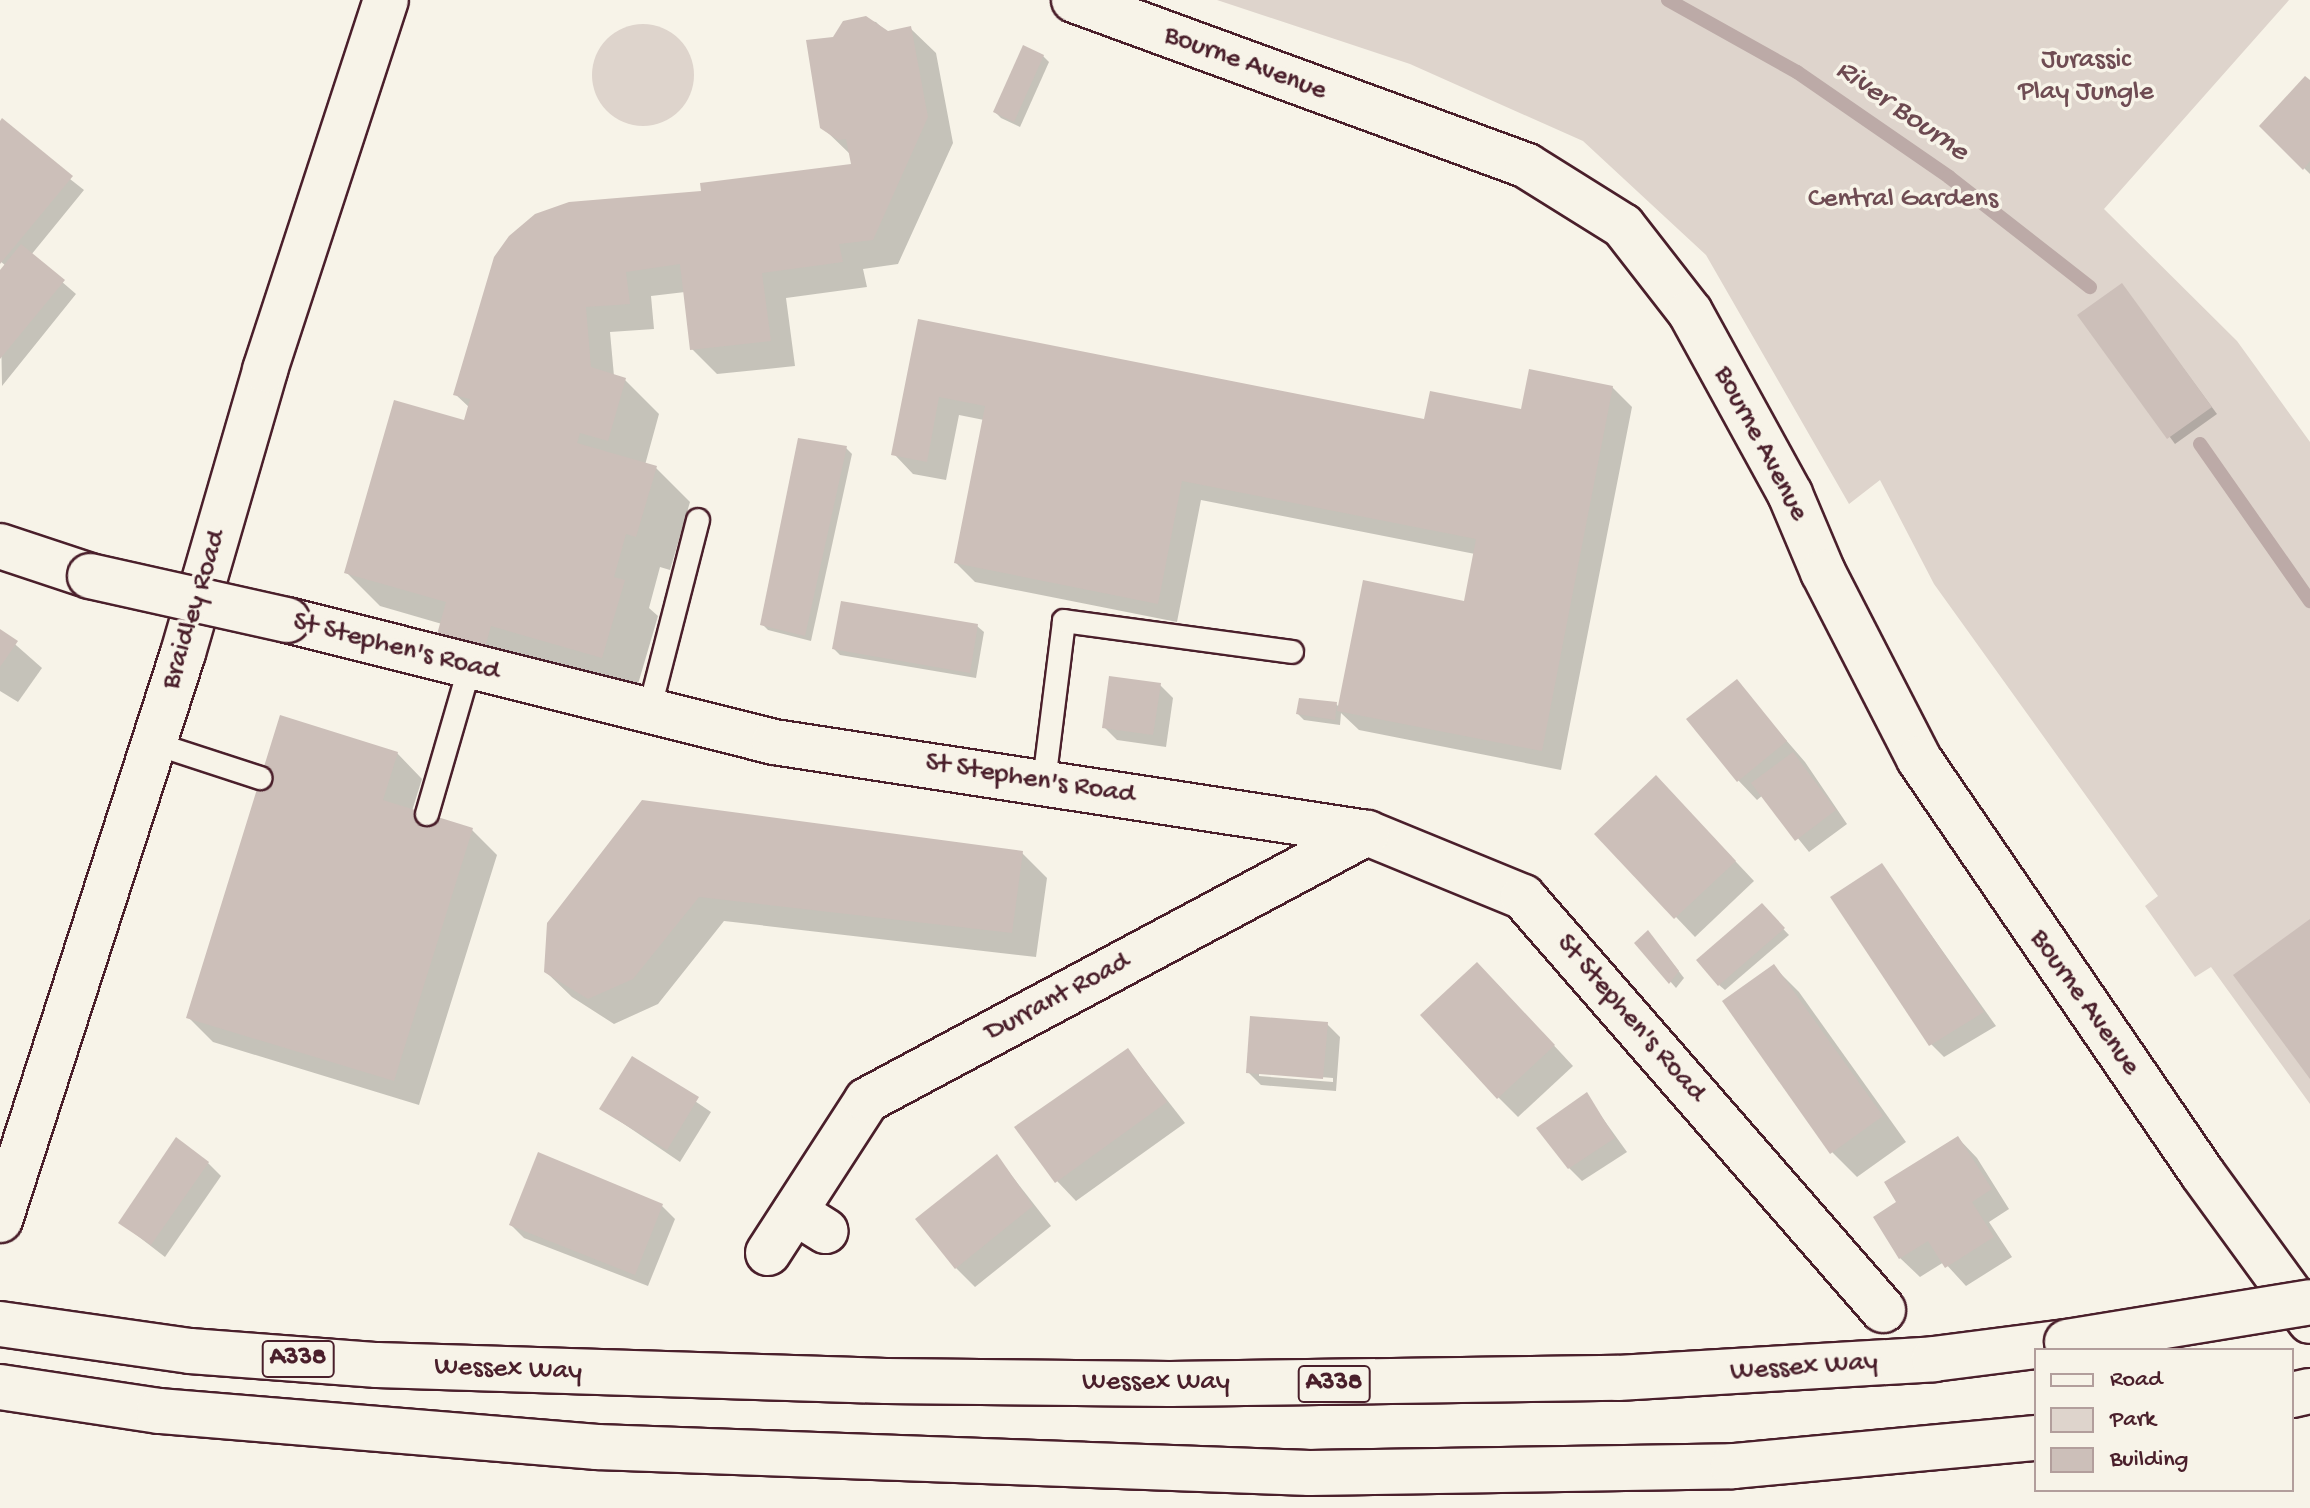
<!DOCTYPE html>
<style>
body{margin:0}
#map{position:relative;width:2310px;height:1508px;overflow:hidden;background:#f7f3e8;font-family:"Gochi Hand",sans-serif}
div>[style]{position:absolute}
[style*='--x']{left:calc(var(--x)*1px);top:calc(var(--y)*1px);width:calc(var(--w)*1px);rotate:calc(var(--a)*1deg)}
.green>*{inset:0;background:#ded4cc}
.round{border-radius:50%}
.shadow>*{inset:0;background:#0003}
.stream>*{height:14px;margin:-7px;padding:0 7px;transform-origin:7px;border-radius:7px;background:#bcaaa7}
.building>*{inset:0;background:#ccbfb9}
.roads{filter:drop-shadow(2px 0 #4a1f2b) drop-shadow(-2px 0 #4a1f2b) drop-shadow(0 2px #4a1f2b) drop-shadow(0 -2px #4a1f2b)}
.service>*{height:22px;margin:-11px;padding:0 11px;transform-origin:11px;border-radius:11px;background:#f7f3e8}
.minor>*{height:44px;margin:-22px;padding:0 22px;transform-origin:22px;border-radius:22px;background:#f7f3e8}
.tertiary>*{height:44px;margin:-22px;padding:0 22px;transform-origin:22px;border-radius:22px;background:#f7f3e8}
.trunk>*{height:44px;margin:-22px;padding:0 22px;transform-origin:22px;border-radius:22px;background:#f7f3e8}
.bridges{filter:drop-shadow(2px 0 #4a1f2b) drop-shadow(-2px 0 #4a1f2b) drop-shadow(0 2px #4a1f2b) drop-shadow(0 -2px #4a1f2b)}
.minor-bridge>*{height:44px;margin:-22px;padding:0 22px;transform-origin:22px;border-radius:22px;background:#f7f3e8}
.trunk-bridge>*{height:44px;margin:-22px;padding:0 22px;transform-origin:22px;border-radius:22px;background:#f7f3e8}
span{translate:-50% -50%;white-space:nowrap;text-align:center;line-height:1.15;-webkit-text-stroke:7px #f7f3e8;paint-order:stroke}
.shield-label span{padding:2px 6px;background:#f7f3e8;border:2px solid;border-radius:6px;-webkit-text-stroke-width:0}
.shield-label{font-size:26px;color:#4a1f2b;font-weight:700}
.park-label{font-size:28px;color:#6f4c53}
.street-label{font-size:28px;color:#4a1f2b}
.water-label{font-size:30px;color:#6c4950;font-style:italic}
.legend{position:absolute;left:2034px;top:1348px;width:260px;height:144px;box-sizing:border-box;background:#f7f3e8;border:2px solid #b29e9c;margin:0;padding:10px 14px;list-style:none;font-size:24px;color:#4a1f2b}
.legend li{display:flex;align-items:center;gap:16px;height:40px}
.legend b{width:40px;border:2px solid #b29e9c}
</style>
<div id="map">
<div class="green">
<i style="clip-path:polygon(1217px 0,2289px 0,2104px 209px,2237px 341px,2310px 442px,2310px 1104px,2211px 967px,2195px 977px,2145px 906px,2158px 896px,1934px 584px,1880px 480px,1849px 504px,1706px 255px,1583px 141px,1410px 64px)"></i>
<i class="round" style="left:592px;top:24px;width:102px;height:102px"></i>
</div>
<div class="shadow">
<i style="clip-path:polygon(853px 19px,876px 22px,887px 33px,910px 28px,936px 53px,953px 143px,898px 264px,863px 269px,867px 287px,786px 298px,795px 366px,717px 374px,692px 349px,685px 292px,651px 296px,654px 329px,610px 332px,614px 376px,625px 380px,659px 414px,645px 465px,656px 468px,690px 502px,670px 570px,660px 567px,649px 608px,658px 616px,636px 691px,518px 684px,442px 624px,380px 606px,346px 572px,466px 423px,470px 408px,455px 394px,703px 192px,853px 166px,851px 155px,822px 127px,835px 39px)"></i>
<i style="clip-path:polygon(1043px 56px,1049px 62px,1020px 127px,1001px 118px,995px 112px)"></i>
<i style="clip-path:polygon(2310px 83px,2310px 174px,2262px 126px)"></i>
<i style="clip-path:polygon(0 124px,84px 190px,31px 255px,76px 294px,2px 386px,0 273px,6px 266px,0 261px)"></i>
<i style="clip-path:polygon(2122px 285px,2217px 414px,2175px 444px,2080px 315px)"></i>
<i style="clip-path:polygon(920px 321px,1426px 421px,1523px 411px,1612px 387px,1632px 407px,1561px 770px,1359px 730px,1341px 713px,1340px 725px,1304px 720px,1298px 714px,1336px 704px,1340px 708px,1465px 603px,1475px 554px,1201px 500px,1177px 622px,975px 582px,956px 563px,984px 420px,959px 415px,946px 480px,913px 474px,894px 454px)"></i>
<i style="clip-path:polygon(846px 448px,852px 454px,811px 641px,768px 630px,762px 624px)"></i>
<i style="clip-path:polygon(977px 626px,984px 632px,976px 678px,840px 655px,834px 649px)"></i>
<i style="clip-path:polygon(0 631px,42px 668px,18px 702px,0 691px)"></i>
<i style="clip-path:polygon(1736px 682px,1805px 762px,1847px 824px,1809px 852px,1763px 795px,1757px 800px,1738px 780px)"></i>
<i style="clip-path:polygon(1160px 685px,1173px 698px,1166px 747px,1117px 740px,1104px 727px)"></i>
<i style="clip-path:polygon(397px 753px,422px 779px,412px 811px,472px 830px,497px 855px,419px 1105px,213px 1042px,188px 1017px)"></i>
<i style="clip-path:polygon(1675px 797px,1754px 881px,1695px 937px,1597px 834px)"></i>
<i style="clip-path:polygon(643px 802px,1022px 853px,1047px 878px,1036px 957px,724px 921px,658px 1004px,614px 1024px,572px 997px,546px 972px)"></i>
<i style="clip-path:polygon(1882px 866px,1996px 1026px,1944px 1057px,1931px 1044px)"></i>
<i style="clip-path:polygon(1762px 906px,1789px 935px,1725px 990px,1719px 985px)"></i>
<i style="clip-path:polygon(1654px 939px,1684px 978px,1676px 988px,1637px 943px)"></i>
<i style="clip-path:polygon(1774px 967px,1799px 992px,1906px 1142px,1857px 1177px,1832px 1152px)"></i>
<i style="clip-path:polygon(1497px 984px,1573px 1066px,1518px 1117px,1498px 1097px)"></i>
<i style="clip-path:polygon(evenodd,1327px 1024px,1340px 1037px,1336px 1091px,1261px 1085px,1248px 1072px,1327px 1024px,1259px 1072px,1333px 1078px,1333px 1082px,1259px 1076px,1259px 1072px)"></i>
<i style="clip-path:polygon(1128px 1050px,1185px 1123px,1076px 1201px,1057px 1181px)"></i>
<i style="clip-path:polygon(633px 1059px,711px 1112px,680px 1162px,602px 1109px)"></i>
<i style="clip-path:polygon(1586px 1095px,1627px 1152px,1582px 1181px,1569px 1168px)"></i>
<i style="clip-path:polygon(1958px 1138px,1977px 1158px,2009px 1209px,1989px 1222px,2012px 1257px,1966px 1286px,1944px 1262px,1920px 1277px,1900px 1258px,1899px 1203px)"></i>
<i style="clip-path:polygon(997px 1157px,1051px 1226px,975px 1287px,956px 1268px)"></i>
<i style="clip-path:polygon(208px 1163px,221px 1176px,165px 1257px,121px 1223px)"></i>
<i style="clip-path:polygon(662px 1206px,675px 1219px,648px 1286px,524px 1238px,511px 1225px)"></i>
</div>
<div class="stream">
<i style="--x:1668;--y:0;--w:148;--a:29.2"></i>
<i style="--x:1797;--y:72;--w:185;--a:34.6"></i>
<i style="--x:1949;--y:177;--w:179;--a:38"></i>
<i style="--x:2200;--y:444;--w:192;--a:55"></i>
</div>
<div class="building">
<i style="clip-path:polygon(866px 16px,888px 31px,911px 26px,928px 117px,873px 240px,839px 244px,843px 262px,762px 273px,771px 341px,690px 350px,680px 264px,626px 272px,630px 304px,586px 307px,591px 367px,626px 378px,608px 441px,580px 433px,577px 443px,657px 466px,636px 537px,626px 534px,614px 577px,625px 580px,602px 658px,491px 626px,484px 651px,436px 638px,446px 602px,344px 573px,394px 400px,464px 420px,470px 399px,453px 395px,494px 257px,509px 236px,535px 214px,569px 202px,701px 191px,700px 183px,851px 164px,846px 139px,838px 140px,820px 128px,806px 40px,833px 37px,843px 21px)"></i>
<i style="clip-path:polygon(1023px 45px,1044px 55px,1014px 122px,993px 112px)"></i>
<i style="clip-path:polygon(2305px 76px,2310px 80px,2310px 161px,2303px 170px,2259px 126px)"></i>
<i style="clip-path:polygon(2px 118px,73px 176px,0 264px,0 121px)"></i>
<i style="clip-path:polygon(21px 244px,65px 280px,0 359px,0 270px)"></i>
<i style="clip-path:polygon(2122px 283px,2212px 407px,2167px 439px,2077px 315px)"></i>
<i style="clip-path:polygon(918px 319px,1424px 419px,1430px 391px,1521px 409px,1529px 369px,1613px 386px,1542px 751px,1337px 711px,1363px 580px,1464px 601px,1476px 539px,1182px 481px,1158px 604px,954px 563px,985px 406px,939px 397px,927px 462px,891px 455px)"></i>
<i style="clip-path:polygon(798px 438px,847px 446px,805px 636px,760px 625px)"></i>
<i style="clip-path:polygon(841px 601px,978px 624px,970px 673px,832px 649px)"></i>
<i style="clip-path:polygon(0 629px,18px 641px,0 667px)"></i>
<i style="clip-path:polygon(1109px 676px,1161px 683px,1153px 735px,1102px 728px)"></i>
<i style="clip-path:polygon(1737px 679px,1787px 741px,1737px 782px,1686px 719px)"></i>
<i style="clip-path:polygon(1299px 698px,1337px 702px,1335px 720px,1296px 714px)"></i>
<i style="clip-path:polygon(280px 715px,398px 752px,383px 800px,473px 828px,394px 1081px,186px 1018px)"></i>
<i style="clip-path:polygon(1793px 752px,1836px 810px,1795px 841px,1751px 783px)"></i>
<i style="clip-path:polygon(1656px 775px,1736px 861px,1674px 919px,1594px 834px)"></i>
<i style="clip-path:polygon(642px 800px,1023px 851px,1012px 933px,699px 897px,633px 979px,588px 999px,544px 972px,547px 923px)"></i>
<i style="clip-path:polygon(1882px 863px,1984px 1012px,1929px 1046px,1830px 897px)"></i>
<i style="clip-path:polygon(1762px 903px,1785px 928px,1718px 986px,1696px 960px)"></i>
<i style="clip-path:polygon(2310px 919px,2310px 1079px,2233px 975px)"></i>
<i style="clip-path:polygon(1648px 930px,1679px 971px,1669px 984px,1634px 943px)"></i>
<i style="clip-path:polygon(1477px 962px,1555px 1045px,1497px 1099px,1420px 1015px)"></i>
<i style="clip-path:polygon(1774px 964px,1883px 1116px,1830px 1154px,1722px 1001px)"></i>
<i style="clip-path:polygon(1250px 1016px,1328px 1022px,1323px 1079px,1246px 1073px)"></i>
<i style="clip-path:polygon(1128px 1048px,1167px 1102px,1055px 1183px,1014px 1127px)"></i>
<i style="clip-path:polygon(632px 1056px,699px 1097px,667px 1150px,599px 1109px)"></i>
<i style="clip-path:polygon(1587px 1092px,1615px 1138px,1568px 1169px,1536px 1128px)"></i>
<i style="clip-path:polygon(1958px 1136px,1992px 1189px,1972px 1202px,1994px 1237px,1945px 1268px,1928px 1241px,1899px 1259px,1873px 1217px,1896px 1202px,1884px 1182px)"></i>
<i style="clip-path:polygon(176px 1137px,209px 1162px,151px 1245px,118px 1223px)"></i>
<i style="clip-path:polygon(538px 1152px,663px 1204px,635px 1275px,509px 1225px)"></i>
<i style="clip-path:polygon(997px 1154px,1033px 1206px,955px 1269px,915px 1219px)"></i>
</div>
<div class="roads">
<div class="service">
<i style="--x:649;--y:711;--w:197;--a:-75.6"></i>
<i style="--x:153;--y:743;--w:113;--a:18.1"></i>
<i style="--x:1044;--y:782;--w:162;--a:-82.9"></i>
<i style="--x:1064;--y:621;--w:230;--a:7.7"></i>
<i style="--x:427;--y:814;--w:154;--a:-73.8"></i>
</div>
<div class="minor">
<i style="--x:0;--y:546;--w:95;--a:18.4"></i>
<i style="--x:287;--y:620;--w:502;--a:14.06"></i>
<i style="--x:774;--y:742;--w:600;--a:8.72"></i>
<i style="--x:1367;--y:833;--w:169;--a:22.3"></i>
<i style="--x:1523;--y:897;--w:548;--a:48.92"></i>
<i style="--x:795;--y:1212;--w:36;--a:32"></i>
<i style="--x:768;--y:1253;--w:182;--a:-57.1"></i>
<i style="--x:867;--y:1100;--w:567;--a:-28.1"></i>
</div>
<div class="tertiary">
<i style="--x:1074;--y:0;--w:482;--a:20.1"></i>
<i style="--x:1527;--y:166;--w:113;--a:32"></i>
<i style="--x:1623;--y:226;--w:109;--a:52.1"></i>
<i style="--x:1690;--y:312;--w:208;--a:61.2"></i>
<i style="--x:1790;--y:494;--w:85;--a:67.1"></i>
<i style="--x:1823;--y:572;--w:210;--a:62.8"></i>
<i style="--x:1919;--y:759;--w:501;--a:55.64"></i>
<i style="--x:2202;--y:1173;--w:183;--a:53.9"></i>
<i style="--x:0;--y:1220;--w:596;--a:-72.11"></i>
<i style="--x:183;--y:653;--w:295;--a:-73.8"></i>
<i style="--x:265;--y:370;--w:389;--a:-71.9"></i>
</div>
<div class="trunk">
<i style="--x:0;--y:1324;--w:192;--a:8.1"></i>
<i style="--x:190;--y:1351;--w:188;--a:4.3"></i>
<i style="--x:377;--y:1365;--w:509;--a:1.8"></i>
<i style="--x:886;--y:1381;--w:284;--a:0.6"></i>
<i style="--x:1170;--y:1384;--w:448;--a:-0.8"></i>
<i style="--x:1618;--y:1378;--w:317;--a:-3.4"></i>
<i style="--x:1934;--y:1359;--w:134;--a:-7.3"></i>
<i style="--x:0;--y:1387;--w:161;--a:8.6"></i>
<i style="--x:159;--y:1411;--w:439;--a:4.7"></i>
<i style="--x:597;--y:1447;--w:713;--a:2.09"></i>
<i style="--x:1310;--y:1473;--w:423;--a:-0.9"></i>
<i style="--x:1733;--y:1466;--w:304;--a:-5.3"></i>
<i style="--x:2292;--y:1395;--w:18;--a:-13"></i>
</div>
</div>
<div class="bridges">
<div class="minor-bridge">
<i style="--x:90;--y:576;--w:202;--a:12.6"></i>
</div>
<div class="trunk-bridge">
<i style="--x:2067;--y:1342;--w:246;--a:-9.3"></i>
</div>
</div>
<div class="shield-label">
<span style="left:298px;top:1359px">A338</span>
<span style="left:1334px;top:1384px">A338</span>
</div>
<div class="park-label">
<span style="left:2086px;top:77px">Jurassic<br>Play Jungle</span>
<span style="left:1903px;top:200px">Central Gardens</span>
</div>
<div class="street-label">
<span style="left:1245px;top:64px;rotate:20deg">Bourne Avenue</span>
<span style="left:1760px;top:444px;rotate:62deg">Bourne Avenue</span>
<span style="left:195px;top:610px;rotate:-73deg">Braidley Road</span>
<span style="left:396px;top:648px;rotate:14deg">St Stephen's Road</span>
<span style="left:1030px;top:780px;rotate:9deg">St Stephen's Road</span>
<span style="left:1058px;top:998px;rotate:-28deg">Durrant Road</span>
<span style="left:2084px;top:1003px;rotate:55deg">Bourne Avenue</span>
<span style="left:1630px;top:1019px;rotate:49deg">St Stephen's Road</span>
<span style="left:1804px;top:1368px;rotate:-4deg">Wessex Way</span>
<span style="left:508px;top:1370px;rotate:2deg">Wessex Way</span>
<span style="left:1156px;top:1383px">Wessex Way</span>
</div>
<div class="water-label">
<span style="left:1901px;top:112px;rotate:35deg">River Bourne</span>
</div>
<ul class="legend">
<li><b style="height:10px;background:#f7f3e8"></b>Road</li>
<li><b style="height:22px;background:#ded4cc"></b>Park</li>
<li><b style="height:22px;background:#ccbfb9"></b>Building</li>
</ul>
</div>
